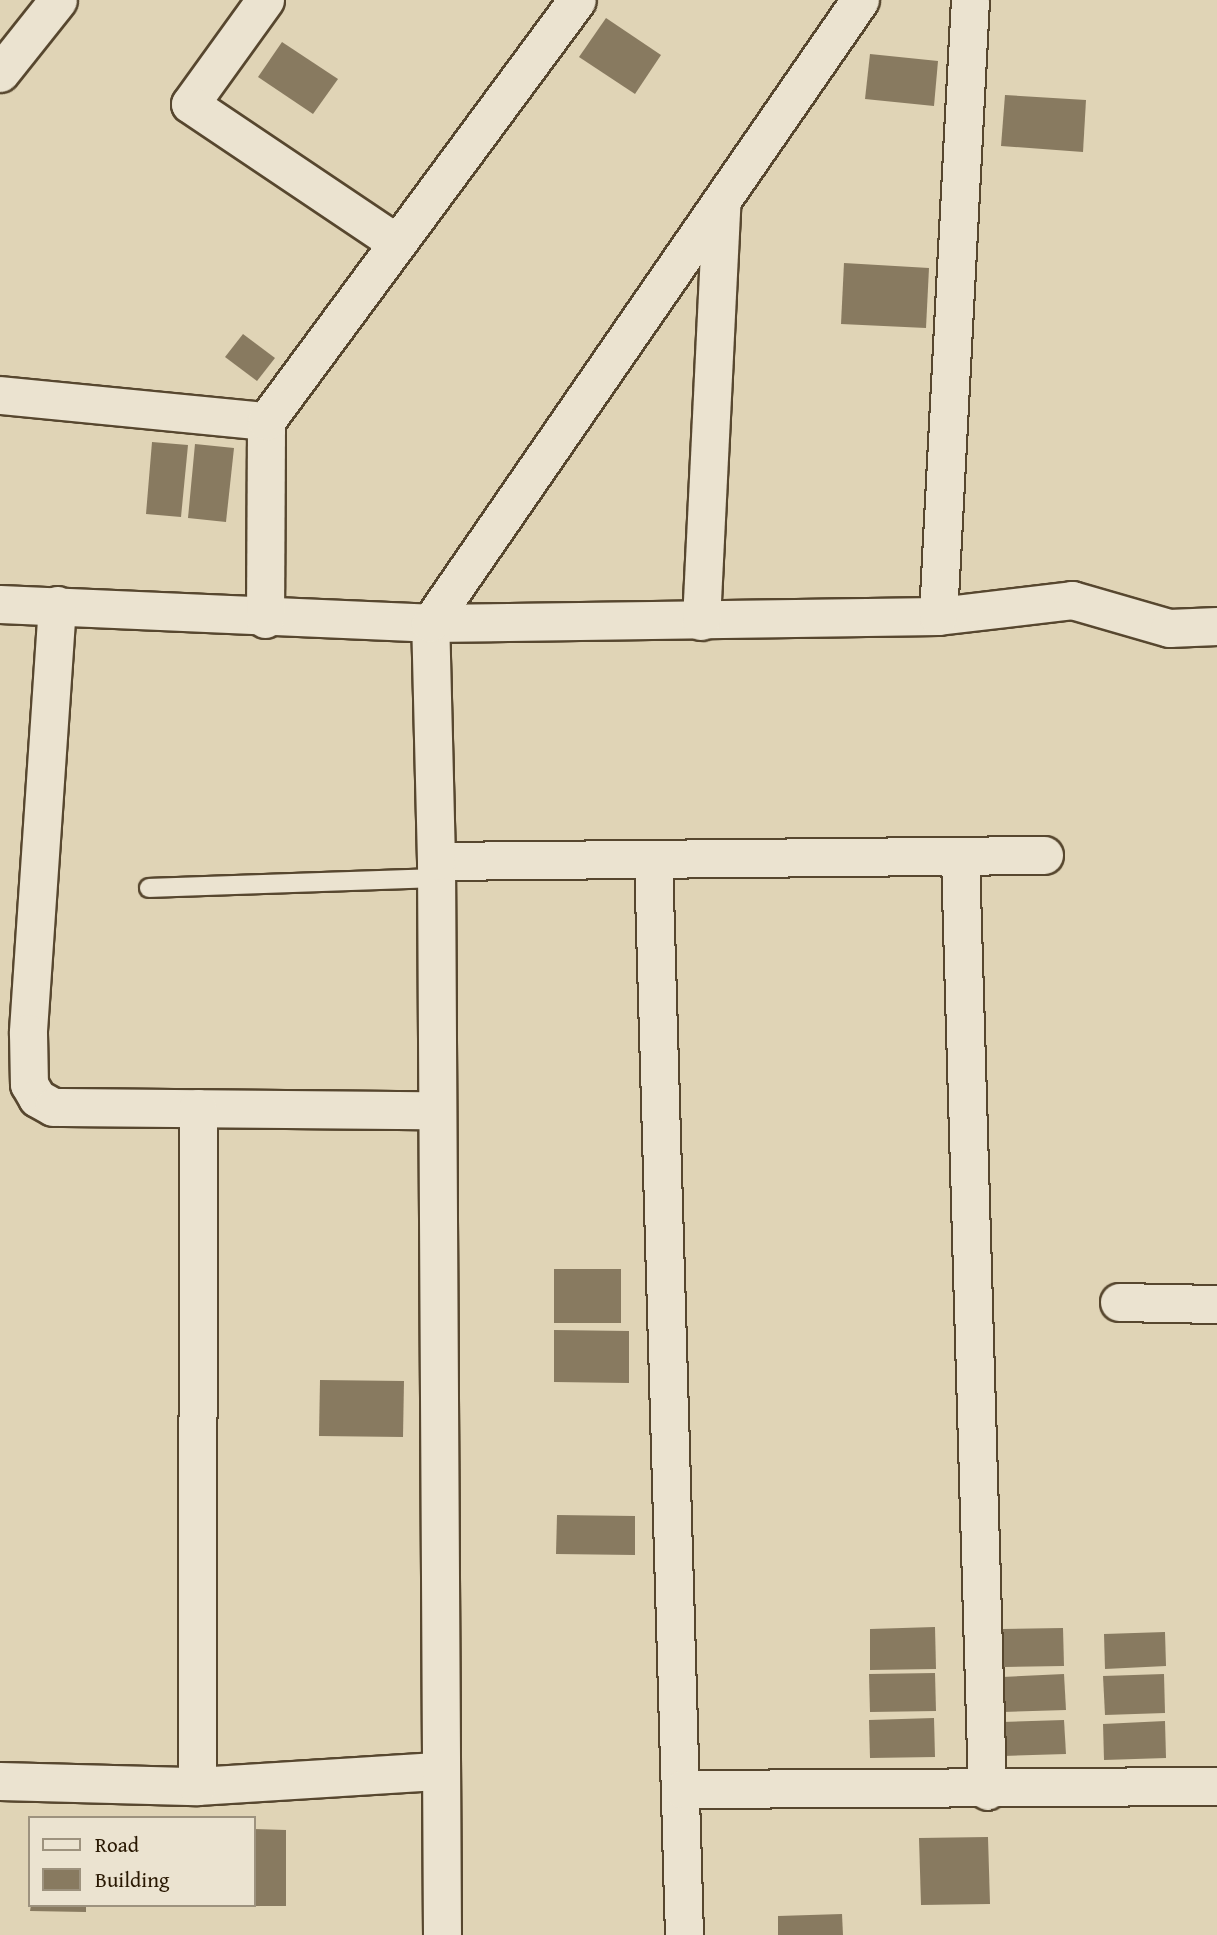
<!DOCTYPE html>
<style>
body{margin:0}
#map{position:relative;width:1217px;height:1935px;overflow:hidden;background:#e0d4b6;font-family:"Gentium Book Plus",serif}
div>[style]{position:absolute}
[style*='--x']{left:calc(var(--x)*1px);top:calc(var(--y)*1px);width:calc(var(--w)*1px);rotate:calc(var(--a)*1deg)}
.building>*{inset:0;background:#887a60}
.roads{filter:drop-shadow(2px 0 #57472f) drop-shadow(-2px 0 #57472f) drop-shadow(0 2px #57472f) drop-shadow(0 -2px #57472f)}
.service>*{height:18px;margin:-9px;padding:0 9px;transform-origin:9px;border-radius:9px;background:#ebe3d0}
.minor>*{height:37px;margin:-18.5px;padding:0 18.5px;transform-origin:18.5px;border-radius:18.5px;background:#ebe3d0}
span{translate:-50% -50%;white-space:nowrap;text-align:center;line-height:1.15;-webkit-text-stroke:5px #ebe3d0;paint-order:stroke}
.legend{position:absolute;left:28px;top:1816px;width:228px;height:91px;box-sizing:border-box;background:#ebe3d0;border:2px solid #9d927e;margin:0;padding:9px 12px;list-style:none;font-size:21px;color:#291802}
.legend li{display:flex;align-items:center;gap:14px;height:35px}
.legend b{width:35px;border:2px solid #9d927e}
</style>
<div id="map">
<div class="building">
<i style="clip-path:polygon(606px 18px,661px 55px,635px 94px,579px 57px)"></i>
<i style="clip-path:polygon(282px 42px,338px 79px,313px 114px,258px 77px)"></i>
<i style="clip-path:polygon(870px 54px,938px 61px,934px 106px,865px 99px)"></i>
<i style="clip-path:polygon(1005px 95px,1086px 100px,1083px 152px,1001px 146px)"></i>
<i style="clip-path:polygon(844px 263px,929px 268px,926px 328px,841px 324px)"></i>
<i style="clip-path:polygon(243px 334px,275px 358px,257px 381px,225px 357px)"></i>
<i style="clip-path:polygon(152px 442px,188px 445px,181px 517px,146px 514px)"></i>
<i style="clip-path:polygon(195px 444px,234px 448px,226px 522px,188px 518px)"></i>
<i style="clip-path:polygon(554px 1269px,621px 1269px,621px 1323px,554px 1323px)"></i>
<i style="clip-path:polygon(554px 1330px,629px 1331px,629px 1383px,554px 1382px)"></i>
<i style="clip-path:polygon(320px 1380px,404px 1381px,403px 1437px,319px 1436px)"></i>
<i style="clip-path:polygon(557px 1515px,635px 1516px,635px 1555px,556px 1554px)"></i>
<i style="clip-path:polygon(935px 1627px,936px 1669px,870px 1670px,870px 1629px)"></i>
<i style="clip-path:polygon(1063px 1628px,1064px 1666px,1004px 1667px,1002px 1629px)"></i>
<i style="clip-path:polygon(1165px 1632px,1166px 1666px,1105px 1669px,1104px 1634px)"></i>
<i style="clip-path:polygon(935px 1673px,936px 1711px,870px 1712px,869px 1674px)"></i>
<i style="clip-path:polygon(1064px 1674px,1066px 1710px,1003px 1712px,1002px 1677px)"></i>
<i style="clip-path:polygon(1164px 1674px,1165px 1713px,1105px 1715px,1103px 1676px)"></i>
<i style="clip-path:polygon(934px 1718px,935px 1757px,870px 1758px,869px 1720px)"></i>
<i style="clip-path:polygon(1064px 1720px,1066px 1754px,1003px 1756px,1002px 1722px)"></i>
<i style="clip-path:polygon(1165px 1721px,1166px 1758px,1104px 1760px,1103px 1724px)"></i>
<i style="clip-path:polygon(254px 1829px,286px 1830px,286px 1906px,254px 1906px)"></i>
<i style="clip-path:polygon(988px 1837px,990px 1904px,921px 1905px,919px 1838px)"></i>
<i style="clip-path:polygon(31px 1905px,86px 1905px,86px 1912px,30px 1911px)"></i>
<i style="clip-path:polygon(842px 1914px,843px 1935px,778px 1935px,778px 1916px)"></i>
</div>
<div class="roads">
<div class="service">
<i style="--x:149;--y:888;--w:287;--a:-2"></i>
</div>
<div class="minor">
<i style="--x:265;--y:0;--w:128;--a:125.8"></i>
<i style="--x:190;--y:104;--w:247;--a:33.9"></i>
<i style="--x:0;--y:73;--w:93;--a:-51.5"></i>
<i style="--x:0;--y:395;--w:267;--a:5.6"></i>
<i style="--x:0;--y:604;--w:430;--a:2.5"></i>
<i style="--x:430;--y:623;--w:508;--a:-0.79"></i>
<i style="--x:938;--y:616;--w:135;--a:-6.8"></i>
<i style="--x:1072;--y:600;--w:101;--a:16.1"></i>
<i style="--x:1169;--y:628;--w:48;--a:-2.4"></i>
<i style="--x:57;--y:605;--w:429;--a:93.9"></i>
<i style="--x:28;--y:1033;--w:51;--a:88.9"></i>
<i style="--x:29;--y:1084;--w:16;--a:60"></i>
<i style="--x:37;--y:1098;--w:18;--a:29"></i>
<i style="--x:53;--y:1107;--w:381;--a:0.5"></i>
<i style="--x:938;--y:616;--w:617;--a:-87.03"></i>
<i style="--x:265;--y:619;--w:198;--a:-89.7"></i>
<i style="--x:266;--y:421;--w:523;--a:-53.55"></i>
<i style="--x:701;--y:621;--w:416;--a:-87.2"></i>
<i style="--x:960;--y:857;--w:934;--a:88.34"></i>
<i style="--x:653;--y:859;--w:1076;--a:88.35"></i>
<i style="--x:436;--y:861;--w:608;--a:-0.57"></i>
<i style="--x:1119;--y:1302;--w:98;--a:1.2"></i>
<i style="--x:0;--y:1781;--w:197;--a:1.5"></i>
<i style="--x:197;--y:1786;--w:240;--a:-3.6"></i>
<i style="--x:197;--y:1786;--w:678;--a:-89.92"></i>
<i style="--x:682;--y:1789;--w:535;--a:-0.32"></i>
<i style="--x:442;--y:1935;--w:1074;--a:-90.32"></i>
<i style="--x:436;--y:861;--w:238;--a:-91.4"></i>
<i style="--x:430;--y:623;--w:757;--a:-55.39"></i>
</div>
</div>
<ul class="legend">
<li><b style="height:9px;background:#ebe3d0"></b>Road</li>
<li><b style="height:19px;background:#887a60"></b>Building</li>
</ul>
</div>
